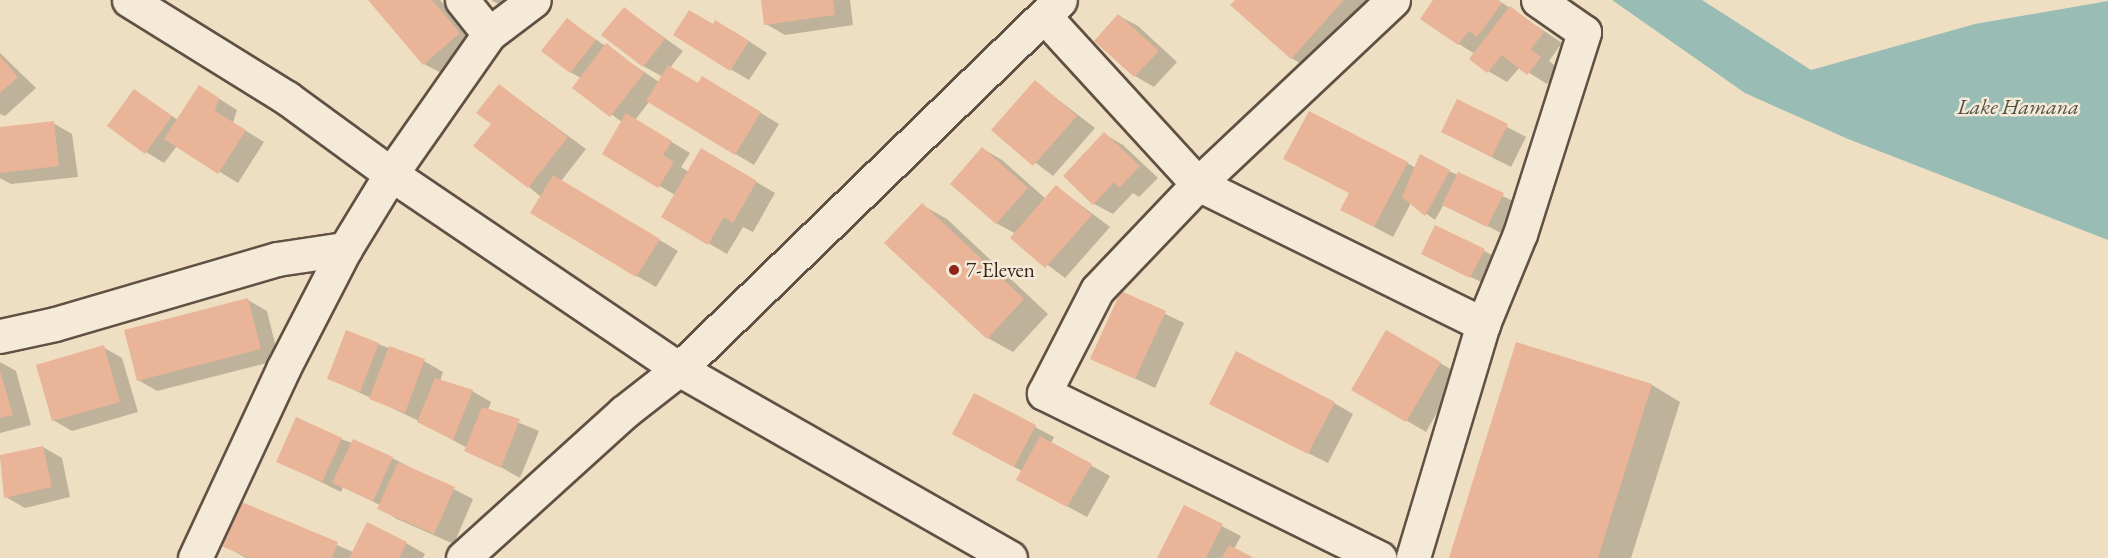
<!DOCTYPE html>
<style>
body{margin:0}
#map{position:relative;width:2108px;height:558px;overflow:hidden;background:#eedfc2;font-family:"EB Garamond",serif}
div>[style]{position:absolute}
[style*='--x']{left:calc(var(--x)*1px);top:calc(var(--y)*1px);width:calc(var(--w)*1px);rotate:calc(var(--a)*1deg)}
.water>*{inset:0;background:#99bcb5}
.shadow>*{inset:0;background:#0003}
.building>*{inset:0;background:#e9b497}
.roads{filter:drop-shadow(2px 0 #615044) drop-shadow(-2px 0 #615044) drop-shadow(0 2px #615044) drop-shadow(0 -2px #615044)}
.street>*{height:33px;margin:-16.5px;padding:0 16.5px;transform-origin:16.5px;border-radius:16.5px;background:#f4ead7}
.secondary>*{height:33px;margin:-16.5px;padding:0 16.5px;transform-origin:16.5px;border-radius:16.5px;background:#f4ead7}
.dots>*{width:16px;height:16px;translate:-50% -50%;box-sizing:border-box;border:3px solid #f4ead7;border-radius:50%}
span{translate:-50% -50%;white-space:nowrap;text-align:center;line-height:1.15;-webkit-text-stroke:5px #f4ead7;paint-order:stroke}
.poi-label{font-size:21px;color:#32211a}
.left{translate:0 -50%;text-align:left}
.water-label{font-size:22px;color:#515048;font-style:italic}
</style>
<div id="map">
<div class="water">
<i style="clip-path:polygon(1612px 0,1702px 0,1811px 70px,1975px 24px,2108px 1px,2108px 240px,1848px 139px,1745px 93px)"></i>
</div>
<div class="shadow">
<i style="clip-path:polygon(370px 0,440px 0,478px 44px,443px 74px,424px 64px)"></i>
<i style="clip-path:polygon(491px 0,510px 0,502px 6px)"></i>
<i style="clip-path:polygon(762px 0,850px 0,853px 25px,785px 35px,766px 24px)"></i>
<i style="clip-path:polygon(1237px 0,1382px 0,1316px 72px,1291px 58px)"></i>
<i style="clip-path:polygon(1435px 0,1498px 0,1562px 43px,1549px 61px,1559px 69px,1547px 84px,1520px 67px,1507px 82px,1488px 71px,1475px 54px,1459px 44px)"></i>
<i style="clip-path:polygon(624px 9px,683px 51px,670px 68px,699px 85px,721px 89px,779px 124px,754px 165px,649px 102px,635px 120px,690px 153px,681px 167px,689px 172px,702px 150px,775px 193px,753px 232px,743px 227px,727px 254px,663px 217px,675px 195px,604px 153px,622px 122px,574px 88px,581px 78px,570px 72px,567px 20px,659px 82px,663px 77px,643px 66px)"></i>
<i style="clip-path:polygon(1119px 16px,1138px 26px,1177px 62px,1154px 87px,1135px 76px,1096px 41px)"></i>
<i style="clip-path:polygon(714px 26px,735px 32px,767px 53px,749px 80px,730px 69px)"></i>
<i style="clip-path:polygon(0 53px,36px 88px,5px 116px,0 114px)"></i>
<i style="clip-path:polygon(1035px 82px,1095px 128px,1053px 176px,993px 130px)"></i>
<i style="clip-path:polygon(500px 86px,586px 149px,561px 181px,678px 251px,656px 287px,637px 276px,529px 187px,493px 124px)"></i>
<i style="clip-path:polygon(135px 91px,178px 120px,218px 98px,237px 110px,233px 123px,264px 142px,238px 183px,177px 146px,164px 163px,146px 152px)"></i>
<i style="clip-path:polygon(1458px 101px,1526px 137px,1511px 167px,1462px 142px)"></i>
<i style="clip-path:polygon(53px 123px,72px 134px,78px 177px,11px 184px,0 178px,0 129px)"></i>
<i style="clip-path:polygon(1104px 134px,1123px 145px,1158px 178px,1139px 197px,1133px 193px,1113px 214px,1094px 204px)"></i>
<i style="clip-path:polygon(983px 149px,1002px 160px,1046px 199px,1057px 187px,1110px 227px,1065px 278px,1012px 238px,1016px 234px,996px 223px)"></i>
<i style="clip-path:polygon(1407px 163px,1416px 168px,1449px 171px,1522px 205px,1507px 236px,1444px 204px,1435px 220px,1411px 203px,1393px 237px,1361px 220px)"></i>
<i style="clip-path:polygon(922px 205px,947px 219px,1048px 314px,1013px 352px,988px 338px)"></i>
<i style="clip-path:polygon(1484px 251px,1494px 256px,1481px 282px,1433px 259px)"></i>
<i style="clip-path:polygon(1122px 293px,1184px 323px,1155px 388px,1092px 358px)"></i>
<i style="clip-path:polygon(248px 300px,267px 311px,279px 360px,157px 391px,138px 380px)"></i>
<i style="clip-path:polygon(1386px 332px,1459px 374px,1426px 432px,1353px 389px)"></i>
<i style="clip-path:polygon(1517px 343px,1652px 385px,1680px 402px,1631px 558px,1450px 558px)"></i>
<i style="clip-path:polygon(378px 344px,424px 361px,443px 372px,440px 381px,472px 391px,491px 402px,488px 410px,539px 431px,520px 478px,419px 421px,329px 378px)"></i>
<i style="clip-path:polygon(103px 347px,122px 358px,138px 412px,72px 431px,53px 420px)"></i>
<i style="clip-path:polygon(0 362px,16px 371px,31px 425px,0 433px)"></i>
<i style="clip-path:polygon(974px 395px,1054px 437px,1051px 443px,1110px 476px,1087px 517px,1037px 490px,1022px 471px,973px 445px)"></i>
<i style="clip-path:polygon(1334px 403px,1353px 414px,1328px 463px,1230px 414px)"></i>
<i style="clip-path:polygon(341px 439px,392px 458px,473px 499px,454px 544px,397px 519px,379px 508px,380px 505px,343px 487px,341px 492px,278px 461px)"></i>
<i style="clip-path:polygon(43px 447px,62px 458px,70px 497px,25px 508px,6px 497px,0 457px)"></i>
<i style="clip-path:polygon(240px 503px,353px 552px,406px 543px,425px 554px,423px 558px,246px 558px,223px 545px)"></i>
<i style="clip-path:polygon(1185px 507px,1241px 536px,1234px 549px,1251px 558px,1159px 558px)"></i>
</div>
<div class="building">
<i style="clip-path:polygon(368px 0,432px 0,460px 33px,423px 65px)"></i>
<i style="clip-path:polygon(761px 0,833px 0,835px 15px,764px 25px)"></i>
<i style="clip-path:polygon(1235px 0,1344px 0,1291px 59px,1230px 5px)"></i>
<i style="clip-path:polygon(1433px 0,1497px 0,1502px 3px,1477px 37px,1469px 31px,1458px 45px,1420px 19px)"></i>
<i style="clip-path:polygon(1510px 6px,1544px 32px,1531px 49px,1541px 57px,1527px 75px,1502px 55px,1487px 73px,1469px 59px)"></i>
<i style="clip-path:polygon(624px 7px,665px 39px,643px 67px,601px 35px)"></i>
<i style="clip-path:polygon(689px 10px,713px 24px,715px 20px,749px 41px,730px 71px,673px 35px)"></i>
<i style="clip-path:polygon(1118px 14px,1159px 51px,1134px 77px,1094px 41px)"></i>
<i style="clip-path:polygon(567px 18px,596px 40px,570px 73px,541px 51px)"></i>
<i style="clip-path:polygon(606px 43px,644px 73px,610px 117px,572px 88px)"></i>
<i style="clip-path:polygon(0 56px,18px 77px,0 93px)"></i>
<i style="clip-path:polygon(668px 65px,698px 83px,702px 76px,761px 112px,735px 155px,646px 101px)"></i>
<i style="clip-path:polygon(1035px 80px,1077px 116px,1033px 166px,991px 130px)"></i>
<i style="clip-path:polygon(499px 84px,568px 137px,528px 188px,473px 146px,491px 124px,476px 113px)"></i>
<i style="clip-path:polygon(199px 85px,219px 98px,215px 111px,246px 130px,218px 174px,164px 139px)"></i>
<i style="clip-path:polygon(134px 89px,172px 116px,145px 154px,107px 126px)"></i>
<i style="clip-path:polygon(1457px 99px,1508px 124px,1492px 157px,1441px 132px)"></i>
<i style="clip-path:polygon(1309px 111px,1408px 162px,1374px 227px,1340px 210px,1349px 193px,1283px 159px)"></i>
<i style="clip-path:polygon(626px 113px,672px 141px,663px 155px,674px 162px,658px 188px,602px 154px)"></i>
<i style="clip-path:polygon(54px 121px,59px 166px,0 173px,0 127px)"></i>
<i style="clip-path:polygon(1104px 132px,1140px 166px,1119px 188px,1114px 182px,1093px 205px,1063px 176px)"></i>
<i style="clip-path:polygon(982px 147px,1028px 188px,996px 224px,950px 184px)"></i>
<i style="clip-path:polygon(701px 148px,757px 181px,733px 223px,724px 217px,708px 245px,661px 217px)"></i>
<i style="clip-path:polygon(1420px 154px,1450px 170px,1425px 216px,1402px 197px)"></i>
<i style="clip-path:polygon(1458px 172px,1504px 193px,1487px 227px,1442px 205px)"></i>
<i style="clip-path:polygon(553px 175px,660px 239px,636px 277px,530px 213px)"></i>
<i style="clip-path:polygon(1056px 185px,1092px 215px,1045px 268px,1010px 238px)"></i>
<i style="clip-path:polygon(922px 203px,1024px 299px,987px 339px,884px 243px)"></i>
<i style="clip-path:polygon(1435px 225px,1485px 249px,1470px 278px,1421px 254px)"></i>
<i style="clip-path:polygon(1121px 291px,1166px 311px,1135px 379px,1090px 359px)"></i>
<i style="clip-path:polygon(248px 298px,261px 349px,137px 381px,124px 330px)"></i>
<i style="clip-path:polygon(346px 330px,379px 343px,360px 392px,327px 379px)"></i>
<i style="clip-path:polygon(1386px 330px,1441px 362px,1406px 422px,1351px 390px)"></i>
<i style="clip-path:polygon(1516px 342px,1652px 384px,1598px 558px,1449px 558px)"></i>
<i style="clip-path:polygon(104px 345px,120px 402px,52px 421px,36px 365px)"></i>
<i style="clip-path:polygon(389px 346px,425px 359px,405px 413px,369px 399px)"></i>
<i style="clip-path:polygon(1236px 351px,1335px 402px,1308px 454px,1209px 404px)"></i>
<i style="clip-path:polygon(0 371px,13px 415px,0 418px)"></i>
<i style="clip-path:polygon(435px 378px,473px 390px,453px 440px,417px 422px)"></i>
<i style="clip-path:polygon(974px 393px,1036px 425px,1014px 467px,952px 434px)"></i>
<i style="clip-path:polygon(482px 407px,520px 419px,501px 468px,464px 451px)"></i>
<i style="clip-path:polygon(296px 417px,342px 438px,322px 482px,276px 462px)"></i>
<i style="clip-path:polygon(1040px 436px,1092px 464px,1067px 507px,1016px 480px)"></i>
<i style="clip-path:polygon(353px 439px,393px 457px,373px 501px,332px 483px)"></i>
<i style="clip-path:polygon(43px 446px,52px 487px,4px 498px,0 455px)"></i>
<i style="clip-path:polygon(398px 462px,455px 487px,434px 534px,377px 509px)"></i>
<i style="clip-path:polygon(239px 501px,338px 542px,332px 558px,250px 558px,221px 546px)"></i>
<i style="clip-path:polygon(1184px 505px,1223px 524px,1206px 558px,1157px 558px)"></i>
<i style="clip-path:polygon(367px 522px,407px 542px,399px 558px,349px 558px)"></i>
<i style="clip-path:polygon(1229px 545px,1254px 558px,1222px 558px)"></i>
</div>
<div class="roads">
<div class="street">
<i style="--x:462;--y:0;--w:43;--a:51.5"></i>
<i style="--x:1393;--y:0;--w:268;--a:136.7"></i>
<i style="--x:1198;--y:184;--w:318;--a:26.2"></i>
<i style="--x:1483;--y:324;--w:244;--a:106.7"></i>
<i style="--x:1044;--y:16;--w:228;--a:47.5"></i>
<i style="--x:1198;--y:184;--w:146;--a:133.6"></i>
<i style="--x:1097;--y:290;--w:116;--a:117.2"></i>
<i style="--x:1044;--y:393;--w:374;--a:26.2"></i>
<i style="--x:1483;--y:324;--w:97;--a:-67.7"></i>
<i style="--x:1520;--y:234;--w:212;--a:-72.4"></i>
<i style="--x:1584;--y:32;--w:56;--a:-145.2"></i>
<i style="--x:0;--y:336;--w:56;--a:-12.3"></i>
<i style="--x:55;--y:324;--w:231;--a:-16.3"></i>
<i style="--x:277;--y:259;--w:69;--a:-8.4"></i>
<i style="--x:195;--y:558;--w:208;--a:-65"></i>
<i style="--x:283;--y:369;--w:135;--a:-62.7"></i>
<i style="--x:345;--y:249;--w:88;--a:-58.5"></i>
<i style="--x:391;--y:174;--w:171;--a:-55"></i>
<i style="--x:489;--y:34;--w:56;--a:-37.1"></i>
</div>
<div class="secondary">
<i style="--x:129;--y:0;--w:186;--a:31.8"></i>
<i style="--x:287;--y:98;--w:129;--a:36.2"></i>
<i style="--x:391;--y:174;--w:348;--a:34.1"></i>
<i style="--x:679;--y:369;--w:381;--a:29.7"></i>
<i style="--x:463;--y:558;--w:217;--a:-42.2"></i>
<i style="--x:624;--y:412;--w:70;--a:-38"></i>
<i style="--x:679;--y:369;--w:530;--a:-44.08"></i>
</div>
</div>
<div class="dots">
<i style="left:954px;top:270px;background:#8f2418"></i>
</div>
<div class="poi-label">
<span class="left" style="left:966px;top:270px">7-Eleven</span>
</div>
<div class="water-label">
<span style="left:2018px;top:107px">Lake Hamana</span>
</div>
</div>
